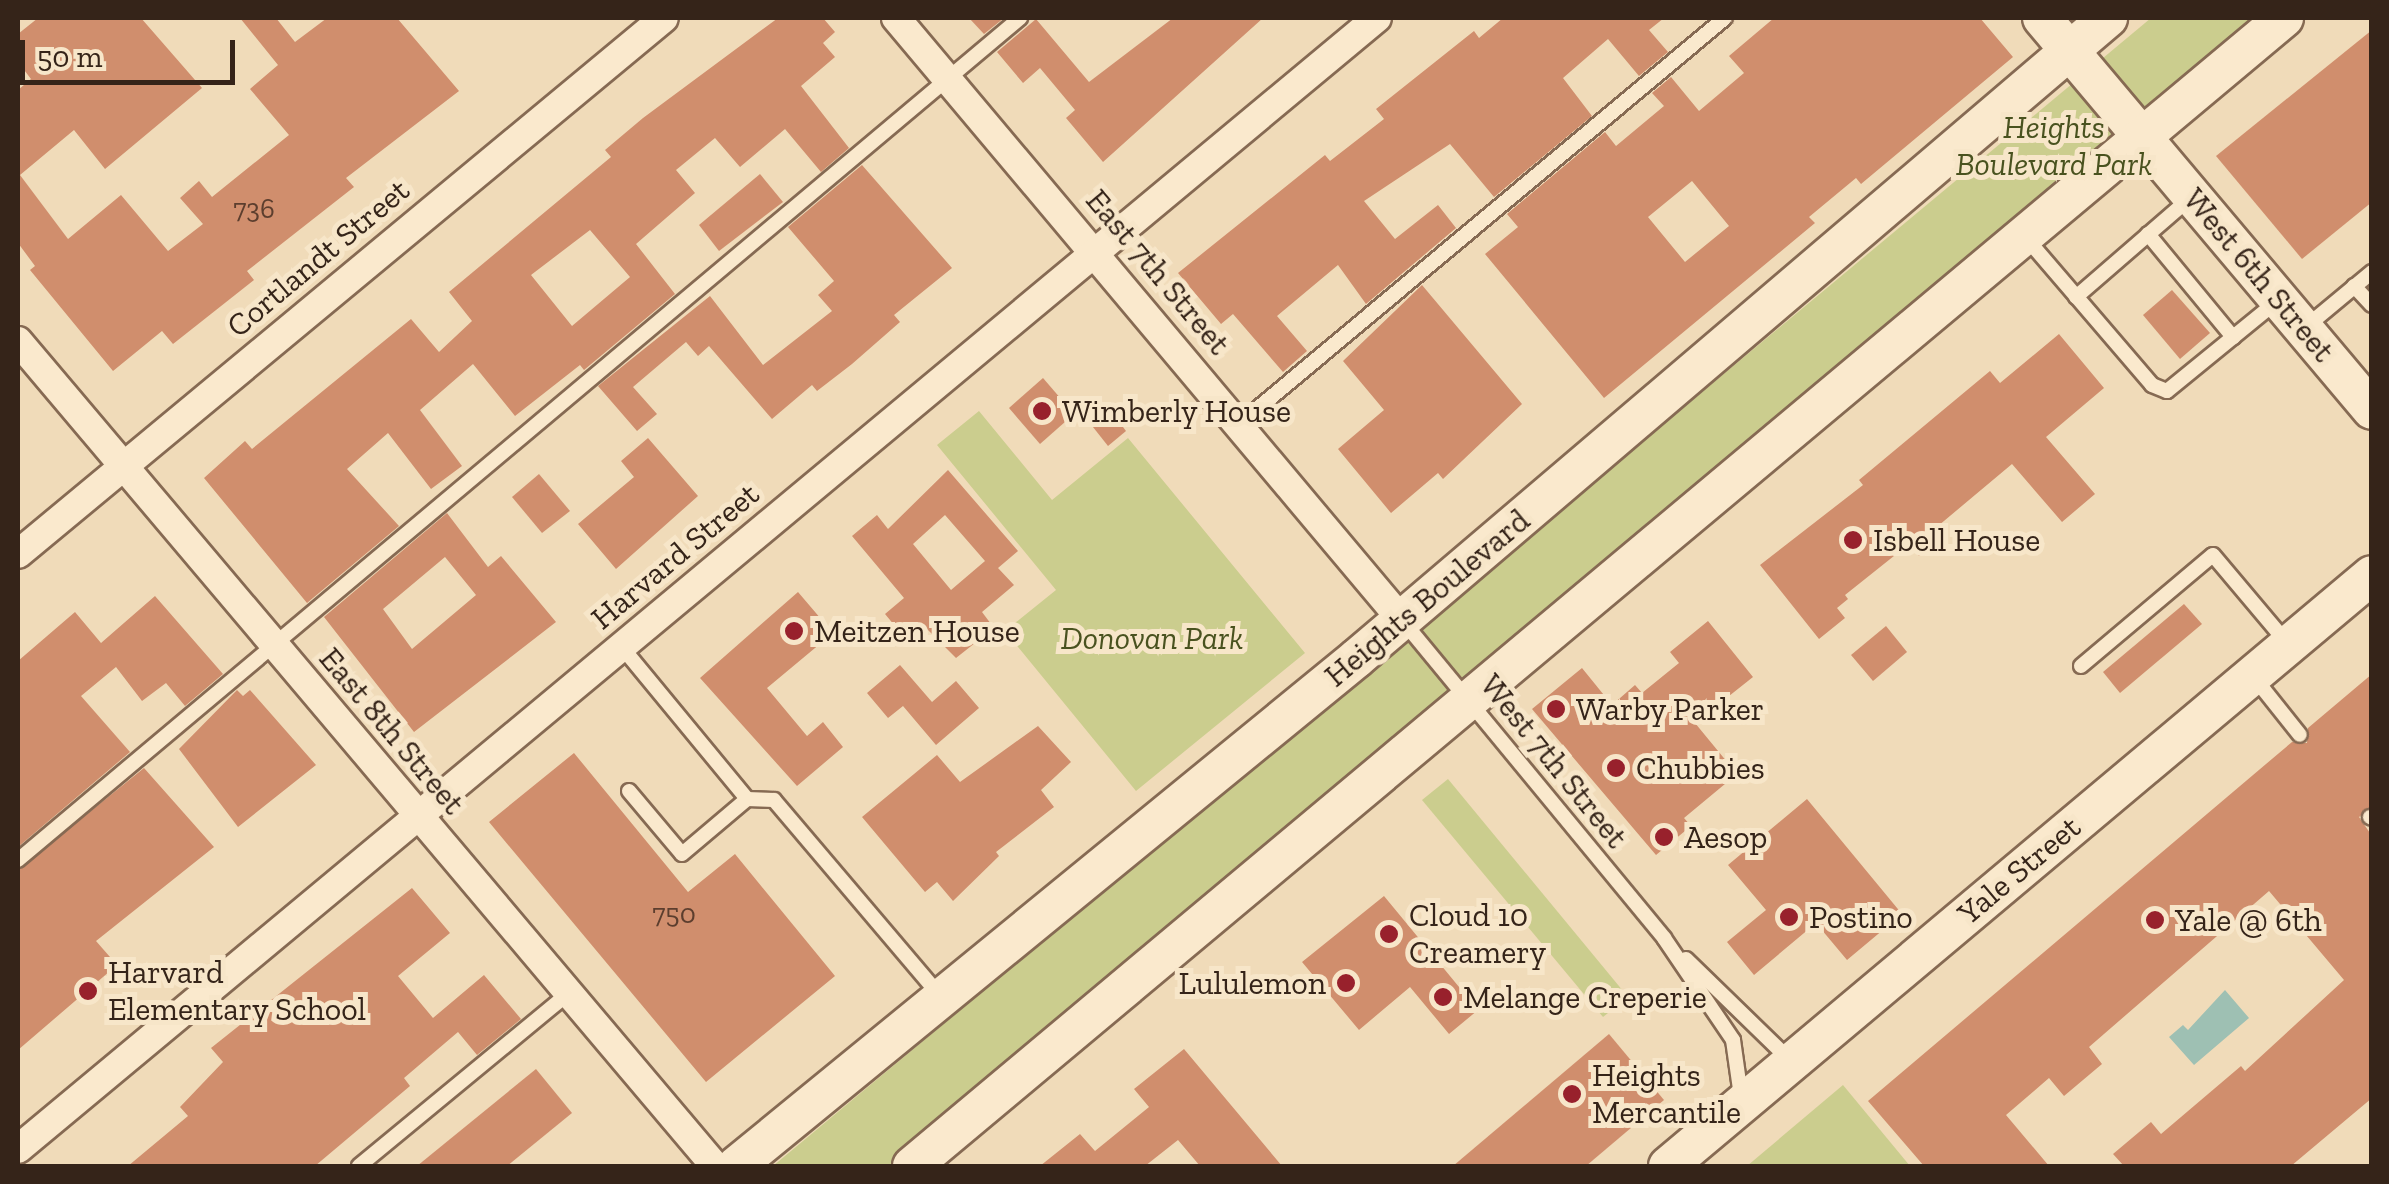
<!DOCTYPE html>
<style>
body{margin:0}
#map{position:relative;width:2389px;height:1184px;overflow:hidden;background:#f0dbb9;font-family:"Zilla Slab",serif}
div>[style]{position:absolute}
[style*='--x']{left:calc(var(--x)*1px);top:calc(var(--y)*1px);width:calc(var(--w)*1px);rotate:calc(var(--a)*1deg)}
.green>*{inset:0;background:#cbcd8e}
.water>*{inset:0;background:#9ec0b3}
.building>*{inset:0;background:#d08e6d}
.roads{filter:drop-shadow(2px 0 #866a53) drop-shadow(-2px 0 #866a53) drop-shadow(0 2px #866a53) drop-shadow(0 -2px #866a53)}
.lane>*{height:14px;margin:-7px;padding:0 7px;transform-origin:7px;border-radius:7px;background:#fae9cd}
.street>*{height:28px;margin:-14px;padding:0 14px;transform-origin:14px;border-radius:14px;background:#fae9cd}
.secondary>*{height:38px;margin:-19px;padding:0 19px;transform-origin:19px;border-radius:19px;background:#fae9cd}
.dots>*{width:28px;height:28px;translate:-50% -50%;box-sizing:border-box;border:5px solid #f7e6c9;border-radius:50%}
span{translate:-50% -50%;white-space:nowrap;text-align:center;line-height:1.15;-webkit-text-stroke:10px #f7e6c9;paint-order:stroke}
.number-label{font-size:28px;color:#5c3e2e}
.number-label span{-webkit-text-stroke-width:0}
.park-label{font-size:32px;color:#49521f;font-style:italic}
.street-label{font-size:32px;color:#352419}
.poi-label{font-size:32px;color:#352419}
.left{translate:0 -50%;text-align:left}
.right{translate:-100% -50%;text-align:right}
.frame{position:absolute;inset:0;border:20px solid #352419;pointer-events:none}
.scale{position:absolute;left:20px;top:40px;width:215px;height:45px;box-sizing:border-box;border:5px solid #352419;border-top:0;padding-left:12px;font-size:30px;line-height:35px;white-space:nowrap;color:#352419;-webkit-text-stroke:8px #f7e6c9;paint-order:stroke}
</style>
<div id="map">
<div class="green">
<i style="clip-path:polygon(2151px 18px,2269px 18px,888px 1166px,773px 1166px)"></i>
<i style="clip-path:polygon(979px 411px,1052px 500px,1128px 438px,1305px 653px,1136px 791px,1005px 631px,1056px 590px,937px 445px)"></i>
<i style="clip-path:polygon(1448px 779px,1628px 997px,1603px 1017px,1422px 800px)"></i>
<i style="clip-path:polygon(1843px 1085px,1910px 1166px,1747px 1166px)"></i>
</div>
<div class="water">
<i style="clip-path:polygon(2225px 990px,2249px 1018px,2194px 1065px,2169px 1037px,2183px 1025px,2188px 1030px)"></i>
</div>
<div class="building">
<i style="clip-path:polygon(38px 18px,141px 18px,202px 88px,105px 169px,74px 130px,20px 175px,68px 239px,121px 195px,168px 251px,203px 224px,180px 198px,199px 181px,212px 197px,289px 135px,250px 89px,278px 65px,240px 18px,276px 18px,295px 42px,327px 18px,397px 18px,459px 91px,346px 178px,354px 187px,247px 271px,254px 280px,173px 344px,162px 331px,113px 371px,30px 270px,35px 266px,18px 243px,18px 90px,31px 79px,18px 62px,18px 34px)"></i>
<i style="clip-path:polygon(evenodd,778px 18px,823px 18px,835px 32px,823px 43px,835px 57px,801px 86px,849px 148px,821px 172px,785px 129px,740px 167px,715px 138px,676px 170px,695px 193px,636px 244px,675px 294px,584px 370px,580px 365px,515px 416px,473px 364px,420px 410px,462px 466px,431px 489px,388px 433px,347px 469px,399px 526px,307px 603px,204px 478px,245px 441px,252px 449px,411px 319px,439px 352px,472px 321px,449px 292px,611px 157px,605px 150px,643px 118px,778px 18px,590px 230px,630px 277px,572px 326px,531px 275px,590px 230px)"></i>
<i style="clip-path:polygon(969px 18px,1004px 18px,984px 34px)"></i>
<i style="clip-path:polygon(1173px 18px,1263px 18px,1103px 162px,1066px 118px,1075px 110px,1040px 68px,1023px 83px,997px 52px,1036px 19px,1089px 82px)"></i>
<i style="clip-path:polygon(1503px 18px,1664px 18px,1649px 30px,1668px 52px,1639px 76px,1608px 39px,1563px 78px,1592px 116px,1494px 197px,1450px 144px,1364px 201px,1395px 239px,1438px 205px,1456px 228px,1366px 304px,1338px 265px,1277px 316px,1307px 351px,1283px 372px,1233px 314px,1221px 324px,1178px 273px,1325px 155px,1330px 161px,1384px 119px,1376px 109px,1474px 31px,1479px 38px)"></i>
<i style="clip-path:polygon(evenodd,1774px 18px,1980px 18px,2013px 57px,1861px 184px,1856px 178px,1809px 217px,1815px 223px,1604px 398px,1485px 254px,1518px 227px,1507px 214px,1605px 132px,1616px 146px,1664px 106px,1652px 93px,1671px 77px,1699px 111px,1744px 73px,1729px 56px,1774px 18px,1692px 181px,1729px 226px,1685px 262px,1648px 217px,1692px 181px)"></i>
<i style="clip-path:polygon(2372px 30px,2372px 202px,2302px 259px,2216px 156px)"></i>
<i style="clip-path:polygon(862px 165px,952px 268px,894px 315px,900px 322px,852px 364px,817px 391px,812px 385px,772px 419px,709px 346px,698px 356px,686px 342px,633px 387px,657px 414px,637px 431px,598px 386px,710px 296px,763px 365px,832px 311px,818px 295px,834px 281px,788px 227px)"></i>
<i style="clip-path:polygon(760px 174px,783px 202px,719px 251px,699px 225px)"></i>
<i style="clip-path:polygon(1422px 285px,1522px 404px,1443px 479px,1438px 473px,1391px 513px,1338px 449px,1384px 410px,1343px 361px)"></i>
<i style="clip-path:polygon(2172px 290px,2210px 333px,2180px 359px,2143px 315px)"></i>
<i style="clip-path:polygon(2059px 334px,2104px 388px,2046px 437px,2095px 494px,2062px 522px,2012px 464px,1938px 526px,1946px 536px,1919px 556px,1909px 544px,1845px 595px,1848px 599px,1837px 608px,1845px 618px,1819px 639px,1760px 565px,1863px 485px,1859px 480px,1990px 371px,2000px 383px)"></i>
<i style="clip-path:polygon(1043px 378px,1074px 414px,1040px 444px,1009px 408px)"></i>
<i style="clip-path:polygon(1108px 407px,1126px 431px,1108px 446px,1089px 422px)"></i>
<i style="clip-path:polygon(648px 438px,698px 496px,616px 569px,578px 524px,634px 477px,621px 461px)"></i>
<i style="clip-path:polygon(evenodd,948px 470px,1018px 551px,998px 568px,1014px 585px,982px 612px,994px 628px,956px 658px,922px 624px,905px 638px,885px 614px,904px 598px,852px 536px,877px 515px,888px 529px,948px 470px,945px 515px,985px 561px,951px 590px,913px 544px,945px 515px)"></i>
<i style="clip-path:polygon(539px 474px,570px 511px,542px 533px,512px 497px)"></i>
<i style="clip-path:polygon(evenodd,447px 513px,488px 567px,501px 556px,556px 622px,414px 732px,324px 617px,447px 513px,445px 557px,476px 595px,412px 649px,383px 609px,445px 557px)"></i>
<i style="clip-path:polygon(798px 592px,833px 633px,767px 688px,807px 736px,823px 722px,843px 747px,797px 786px,700px 678px)"></i>
<i style="clip-path:polygon(155px 596px,223px 674px,185px 706px,166px 683px,142px 701px,116px 667px,81px 696px,130px 752px,18px 847px,18px 661px,75px 612px,101px 643px)"></i>
<i style="clip-path:polygon(2184px 604px,2202px 624px,2120px 693px,2103px 672px)"></i>
<i style="clip-path:polygon(1708px 621px,1753px 677px,1695px 723px,1737px 774px,1684px 818px,1691px 826px,1656px 855px,1532px 709px,1582px 668px,1612px 705px,1635px 685px,1642px 693px,1679px 663px,1670px 652px)"></i>
<i style="clip-path:polygon(1886px 626px,1907px 652px,1873px 681px,1851px 655px)"></i>
<i style="clip-path:polygon(900px 665px,932px 702px,956px 681px,979px 708px,936px 745px,903px 706px,888px 718px,867px 693px)"></i>
<i style="clip-path:polygon(2372px 674px,2372px 807px,2359px 817px,2372px 836px,2372px 1098px,2291px 1166px,2124px 1166px,2113px 1154px,2151px 1122px,2161px 1134px,2241px 1066px,2245px 1071px,2344px 980px,2269px 891px,2089px 1047px,2102px 1064px,2064px 1096px,2049px 1078px,2006px 1115px,2049px 1166px,1924px 1166px,1868px 1101px,2292px 742px,2307px 743px,2308px 728px)"></i>
<i style="clip-path:polygon(237px 690px,243px 696px,250px 690px,316px 765px,238px 827px,179px 749px)"></i>
<i style="clip-path:polygon(1038px 726px,1071px 762px,1041px 790px,1054px 807px,996px 852px,999px 856px,953px 901px,937px 882px,925px 892px,862px 817px,937px 755px,960px 782px)"></i>
<i style="clip-path:polygon(574px 753px,688px 892px,735px 854px,835px 976px,706px 1082px,489px 822px)"></i>
<i style="clip-path:polygon(144px 768px,214px 847px,96px 941px,117px 965px,18px 1050px,18px 870px)"></i>
<i style="clip-path:polygon(1807px 799px,1902px 914px,1847px 960px,1816px 923px,1754px 975px,1727px 942px,1766px 910px,1728px 865px)"></i>
<i style="clip-path:polygon(412px 888px,450px 933px,398px 976px,433px 1018px,484px 975px,521px 1019px,477px 1055px,458px 1032px,404px 1078px,410px 1086px,315px 1166px,128px 1166px,188px 1116px,180px 1107px,223px 1062px,211px 1048px)"></i>
<i style="clip-path:polygon(1384px 896px,1478px 1010px,1449px 1034px,1410px 987px,1359px 1030px,1302px 962px)"></i>
<i style="clip-path:polygon(1609px 1034px,1664px 1100px,1586px 1166px,1453px 1166px)"></i>
<i style="clip-path:polygon(1184px 1049px,1282px 1166px,1200px 1166px,1178px 1140px,1145px 1166px,1040px 1166px,1080px 1134px,1095px 1151px,1149px 1107px,1134px 1089px)"></i>
<i style="clip-path:polygon(536px 1069px,572px 1113px,507px 1166px,417px 1166px)"></i>
</div>
<div class="roads">
<div class="lane">
<i style="--x:2148;--y:234;--w:134;--a:50.5"></i>
<i style="--x:2027;--y:239;--w:192;--a:49.4"></i>
<i style="--x:2152;--y:385;--w:16;--a:22"></i>
<i style="--x:2167;--y:391;--w:141;--a:-39.2"></i>
<i style="--x:2354;--y:286;--w:26;--a:47"></i>
<i style="--x:2076;--y:297;--w:150;--a:-40.9"></i>
<i style="--x:2307;--y:326;--w:85;--a:-39.7"></i>
<i style="--x:1239;--y:424;--w:633;--a:-39.88"></i>
<i style="--x:1402;--y:620;--w:412;--a:50.5"></i>
<i style="--x:1664;--y:938;--w:123;--a:55.9"></i>
<i style="--x:1733;--y:1040;--w:57;--a:81.9"></i>
<i style="--x:621;--y:646;--w:198;--a:50.5"></i>
<i style="--x:747;--y:799;--w:27;--a:2"></i>
<i style="--x:774;--y:800;--w:258;--a:49.7"></i>
<i style="--x:2081;--y:666;--w:172;--a:-40.1"></i>
<i style="--x:2213;--y:555;--w:116;--a:49.9"></i>
<i style="--x:2253;--y:676;--w:75;--a:51.5"></i>
<i style="--x:629;--y:791;--w:82;--a:49.9"></i>
<i style="--x:682;--y:854;--w:85;--a:-40.2"></i>
<i style="--x:2370;--y:817;--w:2;--a:27"></i>
<i style="--x:18;--y:860;--w:1309;--a:-40.04"></i>
<i style="--x:1686;--y:959;--w:144;--a:44.2"></i>
<i style="--x:359;--y:1166;--w:272;--a:-39.5"></i>
</div>
<div class="street">
<i style="--x:896;--y:18;--w:785;--a:49.96"></i>
<i style="--x:18;--y:341;--w:1080;--a:49.81"></i>
<i style="--x:18;--y:554;--w:839;--a:-39.68"></i>
<i style="--x:18;--y:1149;--w:1768;--a:-39.77"></i>
</div>
<div class="secondary">
<i style="--x:2042;--y:18;--w:512;--a:49.91"></i>
<i style="--x:736;--y:1166;--w:802;--a:-39.28"></i>
<i style="--x:1357;--y:658;--w:987;--a:-40.44"></i>
<i style="--x:912;--y:1166;--w:1789;--a:-39.92"></i>
<i style="--x:1668;--y:1166;--w:919;--a:-40.01"></i>
</div>
</div>
<div class="dots">
<i style="left:1042px;top:411px;background:#98212c"></i>
<i style="left:1853px;top:540px;background:#98212c"></i>
<i style="left:794px;top:631px;background:#98212c"></i>
<i style="left:1556px;top:709px;background:#98212c"></i>
<i style="left:1616px;top:768px;background:#98212c"></i>
<i style="left:1664px;top:837px;background:#98212c"></i>
<i style="left:1789px;top:917px;background:#98212c"></i>
<i style="left:2155px;top:920px;background:#98212c"></i>
<i style="left:1389px;top:934px;background:#98212c"></i>
<i style="left:1346px;top:983px;background:#98212c"></i>
<i style="left:88px;top:991px;background:#98212c"></i>
<i style="left:1443px;top:997px;background:#98212c"></i>
<i style="left:1572px;top:1094px;background:#98212c"></i>
</div>
<div class="number-label">
<span style="left:254px;top:209px">736</span>
<span style="left:674px;top:914px">750</span>
</div>
<div class="park-label">
<span style="left:2054px;top:146px">Heights<br>Boulevard Park</span>
<span style="left:1152px;top:638px">Donovan Park</span>
</div>
<div class="street-label">
<span style="left:318px;top:258px;rotate:-40deg">Cortlandt Street</span>
<span style="left:1158px;top:272px;rotate:50deg">East 7th Street</span>
<span style="left:2259px;top:275px;rotate:50deg">West 6th Street</span>
<span style="left:675px;top:556px;rotate:-40deg">Harvard Street</span>
<span style="left:1427px;top:598px;rotate:-40deg">Heights Boulevard</span>
<span style="left:392px;top:731px;rotate:50deg">East 8th Street</span>
<span style="left:1554px;top:761px;rotate:51deg">West 7th Street</span>
<span style="left:2019px;top:870px;rotate:-40deg">Yale Street</span>
</div>
<div class="poi-label">
<span class="left" style="left:1062px;top:411px">Wimberly House</span>
<span class="left" style="left:1873px;top:540px">Isbell House</span>
<span class="left" style="left:814px;top:631px">Meitzen House</span>
<span class="left" style="left:1576px;top:709px">Warby Parker</span>
<span class="left" style="left:1636px;top:768px">Chubbies</span>
<span class="left" style="left:1684px;top:837px">Aesop</span>
<span class="left" style="left:1409px;top:934px">Cloud 10<br>Creamery</span>
<span class="left" style="left:1809px;top:917px">Postino</span>
<span class="left" style="left:2175px;top:920px">Yale @ 6th</span>
<span class="left" style="left:108px;top:991px">Harvard<br>Elementary School</span>
<span class="right" style="left:1326px;top:983px">Lululemon</span>
<span class="left" style="left:1463px;top:997px">Melange Creperie</span>
<span class="left" style="left:1592px;top:1094px">Heights<br>Mercantile</span>
</div>
<div class="frame"></div>
<div class="scale">50 m</div>
</div>
